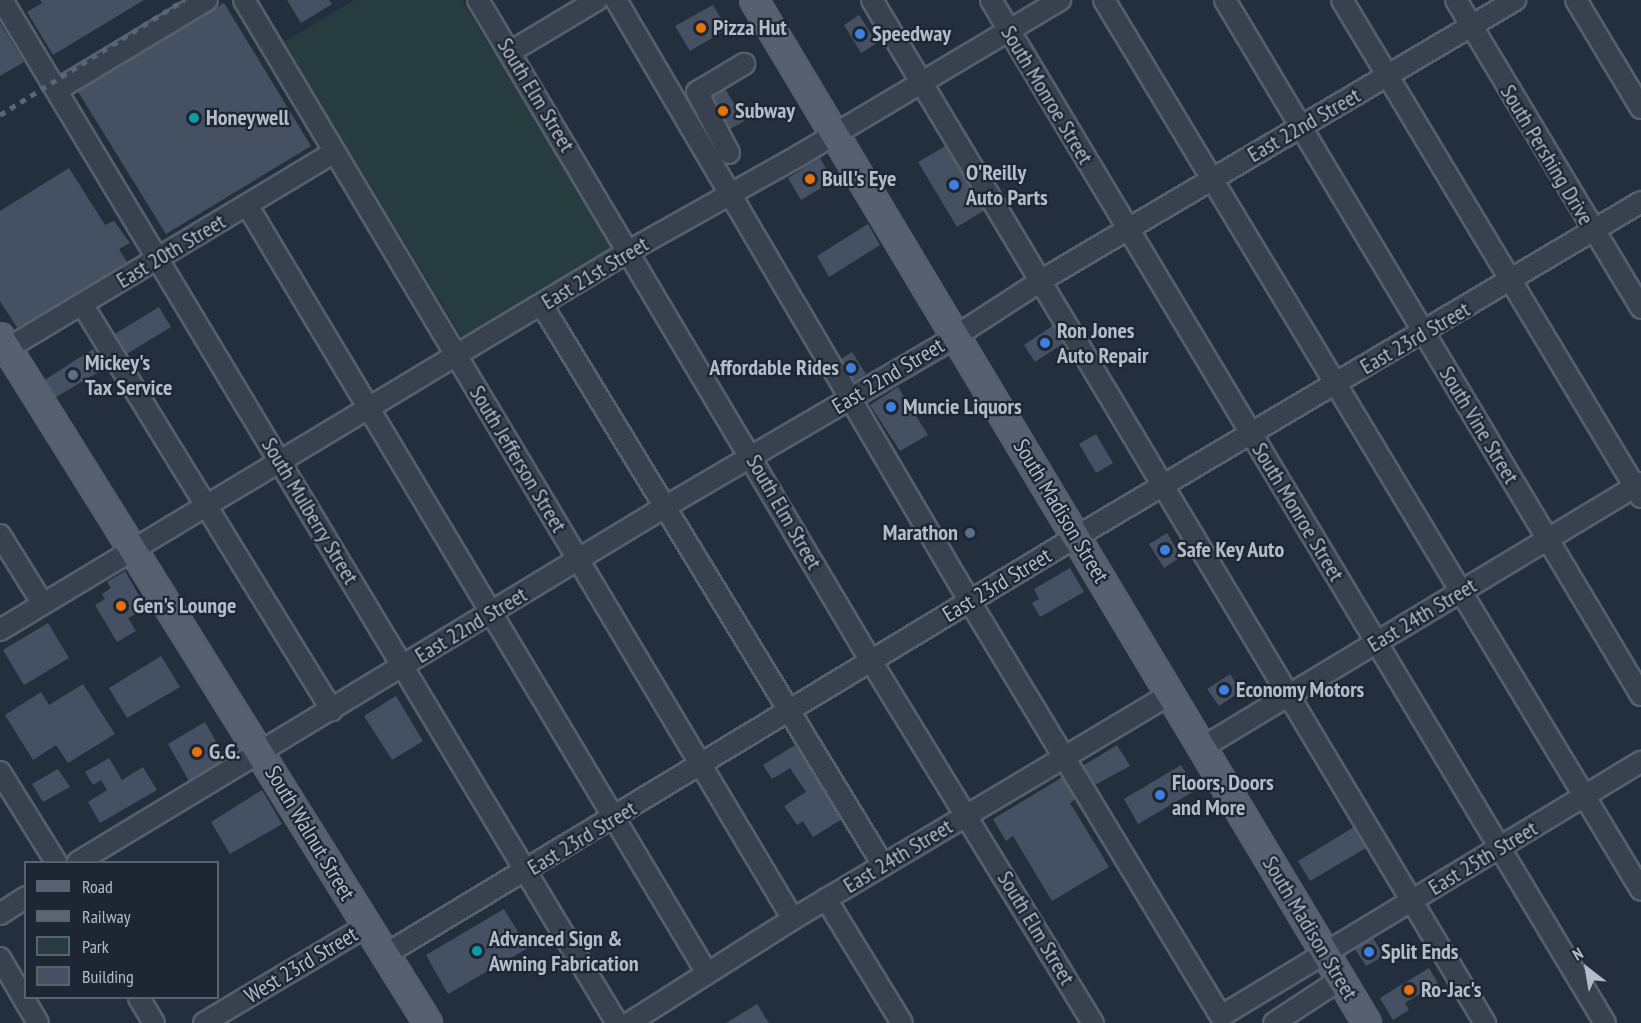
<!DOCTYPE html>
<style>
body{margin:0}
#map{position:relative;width:1641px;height:1023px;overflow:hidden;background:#242f3e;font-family:"PT Sans Narrow",sans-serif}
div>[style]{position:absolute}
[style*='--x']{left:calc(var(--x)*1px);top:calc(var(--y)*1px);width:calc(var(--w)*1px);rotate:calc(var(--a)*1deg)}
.green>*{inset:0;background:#263c3f}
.building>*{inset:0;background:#455162}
.roads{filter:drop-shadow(2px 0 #565f6c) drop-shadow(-2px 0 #565f6c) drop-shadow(0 2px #565f6c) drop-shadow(0 -2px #565f6c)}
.minor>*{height:20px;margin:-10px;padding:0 10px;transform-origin:10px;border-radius:10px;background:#38414e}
.major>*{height:26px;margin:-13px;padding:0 13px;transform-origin:13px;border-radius:13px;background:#56606e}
.rail>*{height:4.5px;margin-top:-2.25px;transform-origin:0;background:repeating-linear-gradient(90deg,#5a6575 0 6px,transparent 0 12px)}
.dots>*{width:16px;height:16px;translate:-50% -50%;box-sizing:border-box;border:3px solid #1d2633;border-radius:50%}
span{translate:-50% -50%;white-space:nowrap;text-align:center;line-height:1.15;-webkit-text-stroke:4.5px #1d2633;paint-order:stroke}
.poi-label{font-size:22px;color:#b4bcc9;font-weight:700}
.left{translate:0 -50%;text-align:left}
.right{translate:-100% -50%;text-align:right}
.street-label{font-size:22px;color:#b4bcc9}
.legend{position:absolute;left:24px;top:861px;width:195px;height:138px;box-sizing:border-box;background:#1d2633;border:2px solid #59626f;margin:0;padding:8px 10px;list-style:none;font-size:18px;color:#b4bcc9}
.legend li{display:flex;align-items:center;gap:12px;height:30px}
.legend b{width:30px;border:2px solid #59626f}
.north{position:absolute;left:1557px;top:939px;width:60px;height:60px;-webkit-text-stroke:4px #1d2633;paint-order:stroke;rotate:329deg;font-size:16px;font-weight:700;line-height:24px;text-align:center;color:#b4bcc9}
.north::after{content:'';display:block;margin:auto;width:21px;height:27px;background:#b4bcc9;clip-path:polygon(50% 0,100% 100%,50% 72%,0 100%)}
</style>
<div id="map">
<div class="green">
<i style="clip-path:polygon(354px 0,462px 0,613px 249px,463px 339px,283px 43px)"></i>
</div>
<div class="building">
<i style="clip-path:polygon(40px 0,144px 0,53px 55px,27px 12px,42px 3px)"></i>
<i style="clip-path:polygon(287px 0,329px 0,332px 4px,301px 23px)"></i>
<i style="clip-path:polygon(224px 3px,311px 146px,166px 234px,77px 90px)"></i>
<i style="clip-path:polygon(713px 5px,727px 29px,690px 51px,675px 26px)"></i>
<i style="clip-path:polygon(859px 15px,877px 43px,861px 53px,844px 25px)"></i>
<i style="clip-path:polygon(0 23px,24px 62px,0 76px)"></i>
<i style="clip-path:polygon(724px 87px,744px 121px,722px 134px,702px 101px)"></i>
<i style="clip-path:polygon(951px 143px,990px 207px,957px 227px,918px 162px)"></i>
<i style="clip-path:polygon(820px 158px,833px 181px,801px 200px,788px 178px)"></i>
<i style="clip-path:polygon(69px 168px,105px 225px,114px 221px,130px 243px,119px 249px,127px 262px,18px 329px,0 301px,0 211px)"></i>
<i style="clip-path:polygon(868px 224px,880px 245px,829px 277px,817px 256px)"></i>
<i style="clip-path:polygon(159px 307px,171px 327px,120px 358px,108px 338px)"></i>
<i style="clip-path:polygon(1055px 324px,1067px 341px,1035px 362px,1024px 345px)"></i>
<i style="clip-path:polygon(93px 349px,105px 368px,53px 399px,43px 381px)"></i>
<i style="clip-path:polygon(852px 352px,866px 374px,850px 384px,836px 362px)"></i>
<i style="clip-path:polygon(898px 387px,928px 435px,900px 451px,870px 405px)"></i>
<i style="clip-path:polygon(1096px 434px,1113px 463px,1096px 473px,1079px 444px)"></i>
<i style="clip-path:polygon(1167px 533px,1181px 557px,1164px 568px,1149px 544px)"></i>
<i style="clip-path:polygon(1070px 568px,1084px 592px,1040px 617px,1032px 603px,1039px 599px,1034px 589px)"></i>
<i style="clip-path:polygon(125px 571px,146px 608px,128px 618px,136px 631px,117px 642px,95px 605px,105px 599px,102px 594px,111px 588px,107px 582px)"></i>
<i style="clip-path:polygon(48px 623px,69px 658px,24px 685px,3px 650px)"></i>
<i style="clip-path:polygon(161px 656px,180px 687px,127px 718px,109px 688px)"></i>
<i style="clip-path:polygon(1230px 674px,1241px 691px,1219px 706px,1207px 689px)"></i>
<i style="clip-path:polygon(83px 684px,115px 734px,68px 763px,56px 745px,33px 760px,5px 715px,41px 692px,49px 705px)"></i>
<i style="clip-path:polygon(396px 696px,423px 741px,392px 760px,364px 716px)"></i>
<i style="clip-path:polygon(205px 722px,226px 759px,189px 781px,168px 744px)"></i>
<i style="clip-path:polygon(795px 745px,842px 819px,813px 837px,803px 821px,797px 825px,784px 806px,806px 792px,790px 768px,772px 779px,763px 765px)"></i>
<i style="clip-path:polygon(1117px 745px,1130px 766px,1093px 786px,1081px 767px)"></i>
<i style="clip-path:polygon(109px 758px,122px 780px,143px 767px,157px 790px,100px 823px,88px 802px,107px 790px,101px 780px,93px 785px,85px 772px)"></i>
<i style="clip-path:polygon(1181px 765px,1196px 790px,1138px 824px,1124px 799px)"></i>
<i style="clip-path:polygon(58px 769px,70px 787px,43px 802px,32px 784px)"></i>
<i style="clip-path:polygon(1066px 775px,1079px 797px,1070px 803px,1109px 867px,1052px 901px,1013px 836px,1006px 841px,993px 819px)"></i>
<i style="clip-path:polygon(262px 790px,282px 824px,230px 854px,211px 822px)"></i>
<i style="clip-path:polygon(1359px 824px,1371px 845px,1310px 881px,1298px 861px)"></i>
<i style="clip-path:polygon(504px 909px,528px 948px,448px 994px,426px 955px)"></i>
<i style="clip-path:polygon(1373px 938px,1384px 956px,1366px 966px,1355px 949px)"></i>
<i style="clip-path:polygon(1429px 968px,1438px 983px,1405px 1003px,1409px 1010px,1393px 1020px,1380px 998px)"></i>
<i style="clip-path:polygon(757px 1004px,769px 1023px,726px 1023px)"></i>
</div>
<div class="roads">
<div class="minor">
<i style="--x:2;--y:0;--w:1194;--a:58.99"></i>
<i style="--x:244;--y:0;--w:1070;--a:59.15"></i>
<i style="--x:478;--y:0;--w:769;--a:59.27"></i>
<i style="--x:871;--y:661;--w:425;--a:58.5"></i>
<i style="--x:616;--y:0;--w:698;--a:59.54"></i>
<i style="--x:970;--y:602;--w:484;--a:58.8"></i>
<i style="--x:1221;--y:1016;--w:491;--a:-31.2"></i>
<i style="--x:872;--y:0;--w:1193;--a:59.07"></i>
<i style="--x:991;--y:0;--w:1193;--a:59.03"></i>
<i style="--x:1104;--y:0;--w:1039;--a:58.89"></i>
<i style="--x:1225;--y:0;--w:810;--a:59.1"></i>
<i style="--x:1342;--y:0;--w:580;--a:58.97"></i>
<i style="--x:1456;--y:0;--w:359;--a:59"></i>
<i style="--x:1576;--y:0;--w:126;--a:59"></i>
<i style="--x:510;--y:52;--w:101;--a:-30.9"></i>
<i style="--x:57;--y:90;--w:175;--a:-31"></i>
<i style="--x:729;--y:153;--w:69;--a:-117.7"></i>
<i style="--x:697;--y:92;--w:55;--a:-30.8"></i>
<i style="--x:247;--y:205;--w:895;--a:59.08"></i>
<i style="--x:82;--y:304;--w:477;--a:58.4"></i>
<i style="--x:542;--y:305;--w:656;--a:58.66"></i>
<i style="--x:0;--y:353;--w:390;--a:-31"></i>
<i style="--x:0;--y:535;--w:81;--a:58.1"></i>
<i style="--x:0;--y:630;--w:734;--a:-31.07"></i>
<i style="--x:629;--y:251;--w:196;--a:-29.3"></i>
<i style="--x:800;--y:155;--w:303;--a:-30.8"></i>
<i style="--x:1203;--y:747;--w:511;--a:-31.08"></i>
<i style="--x:0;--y:772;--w:106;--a:58.1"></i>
<i style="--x:78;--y:862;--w:684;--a:-31.18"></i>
<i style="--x:663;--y:508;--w:320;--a:-30.3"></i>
<i style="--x:939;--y:347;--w:123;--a:-33"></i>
<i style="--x:1042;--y:280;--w:550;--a:-30.62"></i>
<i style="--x:826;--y:899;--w:145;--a:58.5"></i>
<i style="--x:0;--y:914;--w:31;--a:-33"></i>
<i style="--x:386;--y:954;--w:806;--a:-31.15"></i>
<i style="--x:1076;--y:537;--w:657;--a:-30.66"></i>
<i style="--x:0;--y:958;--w:75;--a:59.7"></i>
<i style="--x:139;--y:998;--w:29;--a:59"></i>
<i style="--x:204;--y:1023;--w:190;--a:-30.8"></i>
<i style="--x:629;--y:1023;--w:194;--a:-32.4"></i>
<i style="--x:793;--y:919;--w:440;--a:-30.8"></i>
<i style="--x:1274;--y:1023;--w:80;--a:-33.3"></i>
</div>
<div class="major">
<i style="--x:754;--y:0;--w:1193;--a:59.07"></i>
<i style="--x:0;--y:337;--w:809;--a:58.04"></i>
</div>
</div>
<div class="rail">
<i style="--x:0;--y:115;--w:217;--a:-32"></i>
</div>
<div class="dots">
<i style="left:701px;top:28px;background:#e8710a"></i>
<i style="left:860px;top:34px;background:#3f7fe0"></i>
<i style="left:723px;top:111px;background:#e8710a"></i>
<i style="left:194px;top:118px;background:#0f9aa8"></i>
<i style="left:810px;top:179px;background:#e8710a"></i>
<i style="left:954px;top:185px;background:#3f7fe0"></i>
<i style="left:1045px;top:343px;background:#3f7fe0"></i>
<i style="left:851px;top:368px;background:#3f7fe0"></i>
<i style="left:73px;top:375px;background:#5c6f8a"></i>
<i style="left:891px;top:407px;background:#3f7fe0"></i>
<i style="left:970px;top:533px;background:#5c6f8a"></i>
<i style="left:1165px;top:550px;background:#3f7fe0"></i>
<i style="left:121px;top:606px;background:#e8710a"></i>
<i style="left:1224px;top:690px;background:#3f7fe0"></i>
<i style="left:197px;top:752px;background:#e8710a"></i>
<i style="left:1160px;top:795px;background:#3f7fe0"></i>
<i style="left:477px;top:951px;background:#0f9aa8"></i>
<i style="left:1369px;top:952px;background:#3f7fe0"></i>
<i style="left:1409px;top:990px;background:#e8710a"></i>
</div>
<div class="poi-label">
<span class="left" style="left:713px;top:28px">Pizza Hut</span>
<span class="left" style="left:872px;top:34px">Speedway</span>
<span class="left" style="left:735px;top:111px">Subway</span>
<span class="left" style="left:206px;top:118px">Honeywell</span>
<span class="left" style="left:966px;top:185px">O'Reilly<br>Auto Parts</span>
<span class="left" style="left:822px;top:179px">Bull's Eye</span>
<span class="left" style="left:1057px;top:343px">Ron Jones<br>Auto Repair</span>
<span class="left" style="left:85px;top:375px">Mickey's<br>Tax Service</span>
<span class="right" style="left:839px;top:368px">Affordable Rides</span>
<span class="left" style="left:903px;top:407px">Muncie Liquors</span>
<span class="right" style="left:958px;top:533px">Marathon</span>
<span class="left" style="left:1177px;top:550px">Safe Key Auto</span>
<span class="left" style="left:133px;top:606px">Gen's Lounge</span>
<span class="left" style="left:1236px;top:690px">Economy Motors</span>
<span class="left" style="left:209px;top:752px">G.G.</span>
<span class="left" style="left:1172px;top:795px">Floors, Doors<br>and More</span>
<span class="left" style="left:489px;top:951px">Advanced Sign &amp;<br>Awning Fabrication</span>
<span class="left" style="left:1381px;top:952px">Split Ends</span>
<span class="left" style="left:1421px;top:990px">Ro-Jac's</span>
</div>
<div class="street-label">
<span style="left:536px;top:95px;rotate:59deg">South Elm Street</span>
<span style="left:1047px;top:95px;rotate:59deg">South Monroe Street</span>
<span style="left:1304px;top:125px;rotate:-30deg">East 22nd Street</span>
<span style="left:1547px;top:155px;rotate:59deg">South Pershing Drive</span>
<span style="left:171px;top:251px;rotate:-31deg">East 20th Street</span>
<span style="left:595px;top:273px;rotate:-31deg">East 21st Street</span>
<span style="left:1415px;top:338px;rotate:-30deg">East 23rd Street</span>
<span style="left:888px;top:376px;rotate:-31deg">East 22nd Street</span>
<span style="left:1479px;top:425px;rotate:59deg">South Vine Street</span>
<span style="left:518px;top:459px;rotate:59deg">South Jefferson Street</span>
<span style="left:310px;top:511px;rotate:59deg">South Mulberry Street</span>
<span style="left:1061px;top:511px;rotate:59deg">South Madison Street</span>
<span style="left:784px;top:512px;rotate:60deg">South Elm Street</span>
<span style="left:1298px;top:512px;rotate:59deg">South Monroe Street</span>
<span style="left:997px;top:585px;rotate:-31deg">East 23rd Street</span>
<span style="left:1422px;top:615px;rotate:-31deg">East 24th Street</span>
<span style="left:471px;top:625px;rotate:-31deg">East 22nd Street</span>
<span style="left:310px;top:833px;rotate:59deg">South Walnut Street</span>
<span style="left:582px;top:838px;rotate:-31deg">East 23rd Street</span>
<span style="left:898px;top:856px;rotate:-31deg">East 24th Street</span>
<span style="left:1483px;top:858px;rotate:-31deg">East 25th Street</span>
<span style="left:1036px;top:928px;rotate:59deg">South Elm Street</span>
<span style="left:1310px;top:928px;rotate:59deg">South Madison Street</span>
<span style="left:301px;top:965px;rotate:-31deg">West 23rd Street</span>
</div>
<ul class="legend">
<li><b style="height:8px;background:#56606e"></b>Road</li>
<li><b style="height:8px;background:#5a6575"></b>Railway</li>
<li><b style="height:16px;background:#263c3f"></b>Park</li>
<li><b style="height:16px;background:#455162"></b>Building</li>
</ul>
<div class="north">N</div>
</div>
